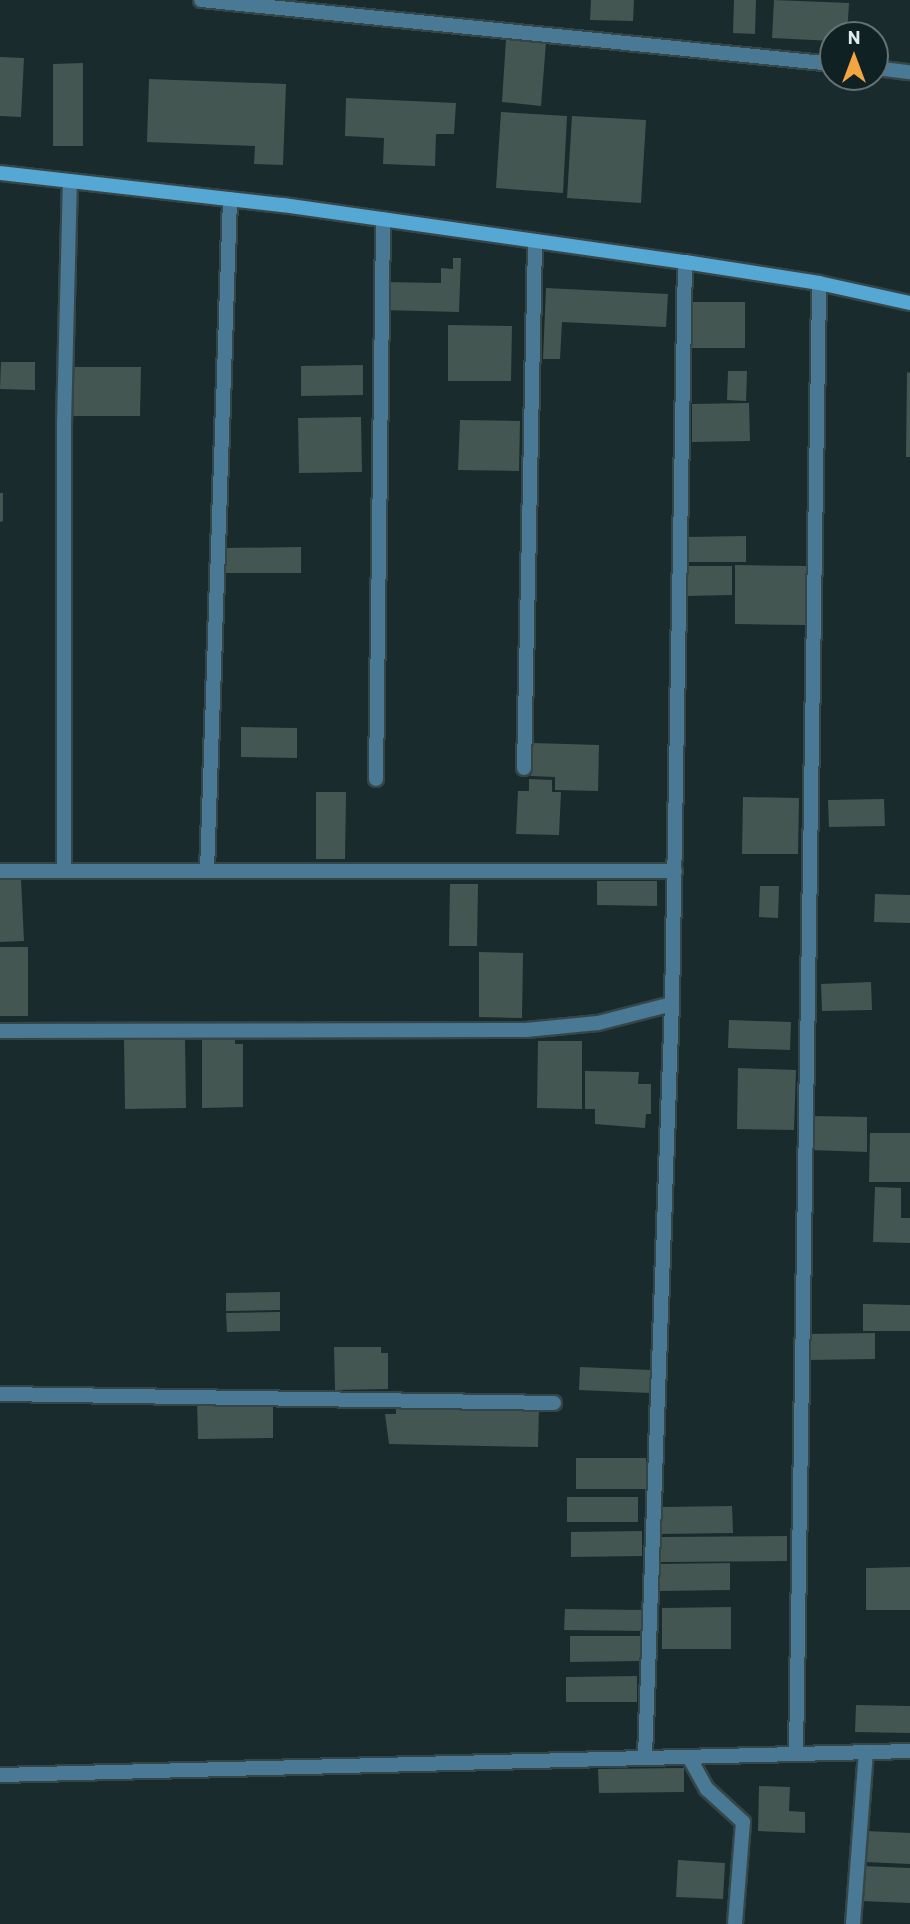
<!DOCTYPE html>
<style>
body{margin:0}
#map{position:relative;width:910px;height:1924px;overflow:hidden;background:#192b2d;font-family:Barlow,sans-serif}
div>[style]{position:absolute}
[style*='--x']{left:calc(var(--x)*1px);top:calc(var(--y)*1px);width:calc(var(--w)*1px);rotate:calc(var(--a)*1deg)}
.building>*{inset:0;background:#445652}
.roads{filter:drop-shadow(2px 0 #354648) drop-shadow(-2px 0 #354648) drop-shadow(0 2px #354648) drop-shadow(0 -2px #354648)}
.street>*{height:14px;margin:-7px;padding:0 7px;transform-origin:7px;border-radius:7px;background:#497995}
.secondary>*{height:14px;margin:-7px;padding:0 7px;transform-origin:7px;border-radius:7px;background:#56a8d4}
span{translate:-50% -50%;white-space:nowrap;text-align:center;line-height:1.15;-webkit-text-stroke:6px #102124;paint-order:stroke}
.north{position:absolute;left:819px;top:21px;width:70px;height:70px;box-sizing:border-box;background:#102124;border:2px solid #647274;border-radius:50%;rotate:0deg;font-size:19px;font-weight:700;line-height:28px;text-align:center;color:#e1eced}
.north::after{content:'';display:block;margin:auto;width:24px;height:32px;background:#f2a541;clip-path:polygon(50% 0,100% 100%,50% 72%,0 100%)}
</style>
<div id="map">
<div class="building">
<i style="clip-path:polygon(591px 0,634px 0,633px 21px,590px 20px)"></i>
<i style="clip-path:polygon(734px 0,756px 0,755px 34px,733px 33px)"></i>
<i style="clip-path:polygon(774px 0,849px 3px,847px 35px,833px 35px,833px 41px,772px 38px)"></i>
<i style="clip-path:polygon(506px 39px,546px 42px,541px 106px,502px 102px)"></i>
<i style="clip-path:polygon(0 57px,24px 58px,21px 117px,0 116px)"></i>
<i style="clip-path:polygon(83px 63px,83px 146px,53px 146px,53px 64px)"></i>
<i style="clip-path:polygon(149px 79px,286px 84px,283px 165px,254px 164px,255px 146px,147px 142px)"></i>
<i style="clip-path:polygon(346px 98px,456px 103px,454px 134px,436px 134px,435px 166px,383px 164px,384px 138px,345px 136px)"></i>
<i style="clip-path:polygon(501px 112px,567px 116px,563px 193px,496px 188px)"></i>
<i style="clip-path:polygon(572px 116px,646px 120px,641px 203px,567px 198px)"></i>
<i style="clip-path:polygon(453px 258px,461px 258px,459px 312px,384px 310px,385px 282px,441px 283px,441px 268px,453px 269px)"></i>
<i style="clip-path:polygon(546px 288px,668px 294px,666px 327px,562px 322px,560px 359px,543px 359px)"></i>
<i style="clip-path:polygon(691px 302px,745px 302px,745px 348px,691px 348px)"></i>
<i style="clip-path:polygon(448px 325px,512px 326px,511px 381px,448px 381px)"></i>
<i style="clip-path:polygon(1px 362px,35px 362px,35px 390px,0 389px)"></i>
<i style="clip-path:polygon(363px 365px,363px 395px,301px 396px,301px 366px)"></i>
<i style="clip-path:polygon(74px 367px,141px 367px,140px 416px,73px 416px)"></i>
<i style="clip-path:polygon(728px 371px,747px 371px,746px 401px,727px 400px)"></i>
<i style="clip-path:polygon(907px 372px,910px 373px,910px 457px,906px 457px)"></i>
<i style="clip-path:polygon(749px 403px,750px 441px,692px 442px,692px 404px)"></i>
<i style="clip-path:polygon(361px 417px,362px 472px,299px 473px,298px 418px)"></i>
<i style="clip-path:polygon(460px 420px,520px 421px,519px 471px,458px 470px)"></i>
<i style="clip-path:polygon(0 493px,3px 493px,3px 521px,0 522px)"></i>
<i style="clip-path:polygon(746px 536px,746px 562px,687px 562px,687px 537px)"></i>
<i style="clip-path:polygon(301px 547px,301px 573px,226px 573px,226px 548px)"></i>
<i style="clip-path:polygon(735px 565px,806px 566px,806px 625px,735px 624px)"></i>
<i style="clip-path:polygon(685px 566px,732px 566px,732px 595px,685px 596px)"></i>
<i style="clip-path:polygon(241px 727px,297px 728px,297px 758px,241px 757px)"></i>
<i style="clip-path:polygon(532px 743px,599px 745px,598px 791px,555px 790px,555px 777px,531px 776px)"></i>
<i style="clip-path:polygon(529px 779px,552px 780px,552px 792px,561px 792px,559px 835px,516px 834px,518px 791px,529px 791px)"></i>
<i style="clip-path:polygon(316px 792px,346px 792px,345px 859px,316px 859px)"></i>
<i style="clip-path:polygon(743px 797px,799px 798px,798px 854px,742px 854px)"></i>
<i style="clip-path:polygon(884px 799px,885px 826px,829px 827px,828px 800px)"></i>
<i style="clip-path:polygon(21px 879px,24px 941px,0 942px,0 880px)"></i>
<i style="clip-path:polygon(597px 881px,657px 881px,657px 906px,597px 905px)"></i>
<i style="clip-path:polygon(450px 884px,478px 884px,477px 946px,449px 946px)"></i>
<i style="clip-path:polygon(760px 886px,779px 886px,778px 918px,759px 917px)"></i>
<i style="clip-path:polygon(875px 894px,910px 895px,910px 923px,874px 922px)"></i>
<i style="clip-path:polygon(0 947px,28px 947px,28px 1016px,0 1016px)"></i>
<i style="clip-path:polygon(479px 952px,523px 953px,522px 1018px,479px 1017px)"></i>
<i style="clip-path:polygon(871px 982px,872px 1010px,822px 1011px,821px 984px)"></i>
<i style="clip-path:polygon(729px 1020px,791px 1022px,790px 1050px,728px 1048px)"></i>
<i style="clip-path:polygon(185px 1037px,186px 1108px,125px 1109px,124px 1038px)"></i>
<i style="clip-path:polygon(202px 1038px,235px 1038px,235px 1044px,243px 1044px,243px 1107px,202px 1108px)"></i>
<i style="clip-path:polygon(538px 1041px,582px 1041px,582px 1109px,537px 1108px)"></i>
<i style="clip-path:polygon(738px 1068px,796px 1070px,794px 1130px,737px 1129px)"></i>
<i style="clip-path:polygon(585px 1071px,639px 1072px,638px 1084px,651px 1084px,651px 1114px,646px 1114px,645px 1128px,595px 1124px,595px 1109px,585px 1109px)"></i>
<i style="clip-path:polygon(812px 1116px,867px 1117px,867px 1152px,811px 1150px)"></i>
<i style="clip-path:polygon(870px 1133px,910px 1133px,910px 1182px,869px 1182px)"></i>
<i style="clip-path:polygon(875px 1187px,901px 1188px,901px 1218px,910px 1218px,910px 1243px,873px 1242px)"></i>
<i style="clip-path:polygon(280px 1292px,280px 1310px,226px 1311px,226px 1293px)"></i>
<i style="clip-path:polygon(863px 1304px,910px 1305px,910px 1331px,863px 1331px)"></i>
<i style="clip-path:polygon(280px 1312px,280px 1331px,227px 1332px,226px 1313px)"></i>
<i style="clip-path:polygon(875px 1333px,875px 1359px,807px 1360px,807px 1334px)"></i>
<i style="clip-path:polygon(334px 1347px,381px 1347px,381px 1353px,388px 1353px,388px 1389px,335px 1390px)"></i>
<i style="clip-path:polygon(580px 1367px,651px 1370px,650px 1393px,579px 1390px)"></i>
<i style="clip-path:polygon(197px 1401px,231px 1401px,231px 1406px,273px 1406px,273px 1438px,198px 1439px)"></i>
<i style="clip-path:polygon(396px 1404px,539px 1406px,538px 1447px,389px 1444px,385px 1414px,396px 1414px)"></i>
<i style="clip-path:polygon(576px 1458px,646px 1458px,646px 1489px,576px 1489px)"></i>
<i style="clip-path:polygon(567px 1497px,638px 1497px,638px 1522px,567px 1522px)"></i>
<i style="clip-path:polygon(732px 1506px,733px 1533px,662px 1534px,662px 1507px)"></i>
<i style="clip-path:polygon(642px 1531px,642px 1556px,571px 1557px,571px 1532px)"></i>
<i style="clip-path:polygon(787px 1536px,787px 1561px,660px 1562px,660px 1537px)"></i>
<i style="clip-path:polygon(730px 1563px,730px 1590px,660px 1591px,659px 1564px)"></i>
<i style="clip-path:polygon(910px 1567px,910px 1610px,866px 1610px,866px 1568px)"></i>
<i style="clip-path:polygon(731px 1607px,731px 1649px,662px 1649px,662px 1608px)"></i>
<i style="clip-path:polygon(565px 1609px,646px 1610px,646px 1631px,564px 1630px)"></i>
<i style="clip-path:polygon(570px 1636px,641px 1636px,641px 1661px,570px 1662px)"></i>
<i style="clip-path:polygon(637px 1676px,637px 1702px,566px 1702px,566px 1677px)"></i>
<i style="clip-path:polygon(856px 1705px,910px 1706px,910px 1733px,855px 1732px)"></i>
<i style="clip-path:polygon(684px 1768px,684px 1792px,599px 1793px,598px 1769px)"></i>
<i style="clip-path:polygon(759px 1786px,790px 1787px,789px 1811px,805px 1812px,805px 1833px,758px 1831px)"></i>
<i style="clip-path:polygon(866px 1831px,910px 1833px,910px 1864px,865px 1862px)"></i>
<i style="clip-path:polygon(678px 1860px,725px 1863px,723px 1899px,676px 1897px)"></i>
<i style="clip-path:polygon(862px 1866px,910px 1868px,910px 1903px,861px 1901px)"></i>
</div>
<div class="roads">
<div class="street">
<i style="--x:201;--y:0;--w:635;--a:5.78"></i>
<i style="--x:875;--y:68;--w:35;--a:7"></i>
<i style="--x:524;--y:768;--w:527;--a:-88.8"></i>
<i style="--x:376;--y:779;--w:560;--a:-89.28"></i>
<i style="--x:0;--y:871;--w:675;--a:0"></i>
<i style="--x:64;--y:871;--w:447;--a:-90"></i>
<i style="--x:64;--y:424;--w:243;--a:-88.6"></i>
<i style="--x:207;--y:871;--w:672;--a:-88.04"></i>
<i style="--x:0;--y:1031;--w:526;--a:-0.11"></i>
<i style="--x:526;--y:1030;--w:72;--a:-5.6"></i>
<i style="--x:598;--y:1023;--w:76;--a:-14.4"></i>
<i style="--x:0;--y:1394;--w:554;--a:0.93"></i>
<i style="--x:796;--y:1754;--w:1471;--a:-89.1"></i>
<i style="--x:645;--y:1757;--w:753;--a:-87.95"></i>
<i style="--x:672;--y:1004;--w:742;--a:-89"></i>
<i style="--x:689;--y:1757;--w:37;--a:61"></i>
<i style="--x:707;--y:1789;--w:49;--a:42.5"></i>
<i style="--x:743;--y:1822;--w:102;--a:94.5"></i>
<i style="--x:0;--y:1775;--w:910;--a:-1.51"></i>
<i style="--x:853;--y:1924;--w:172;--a:-85.7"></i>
</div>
<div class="secondary">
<i style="--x:0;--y:173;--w:285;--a:6.5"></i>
<i style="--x:283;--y:205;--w:406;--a:8.1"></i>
<i style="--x:685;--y:262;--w:136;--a:8.9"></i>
<i style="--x:819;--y:283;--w:93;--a:12.4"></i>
</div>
</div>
<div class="north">N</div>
</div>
